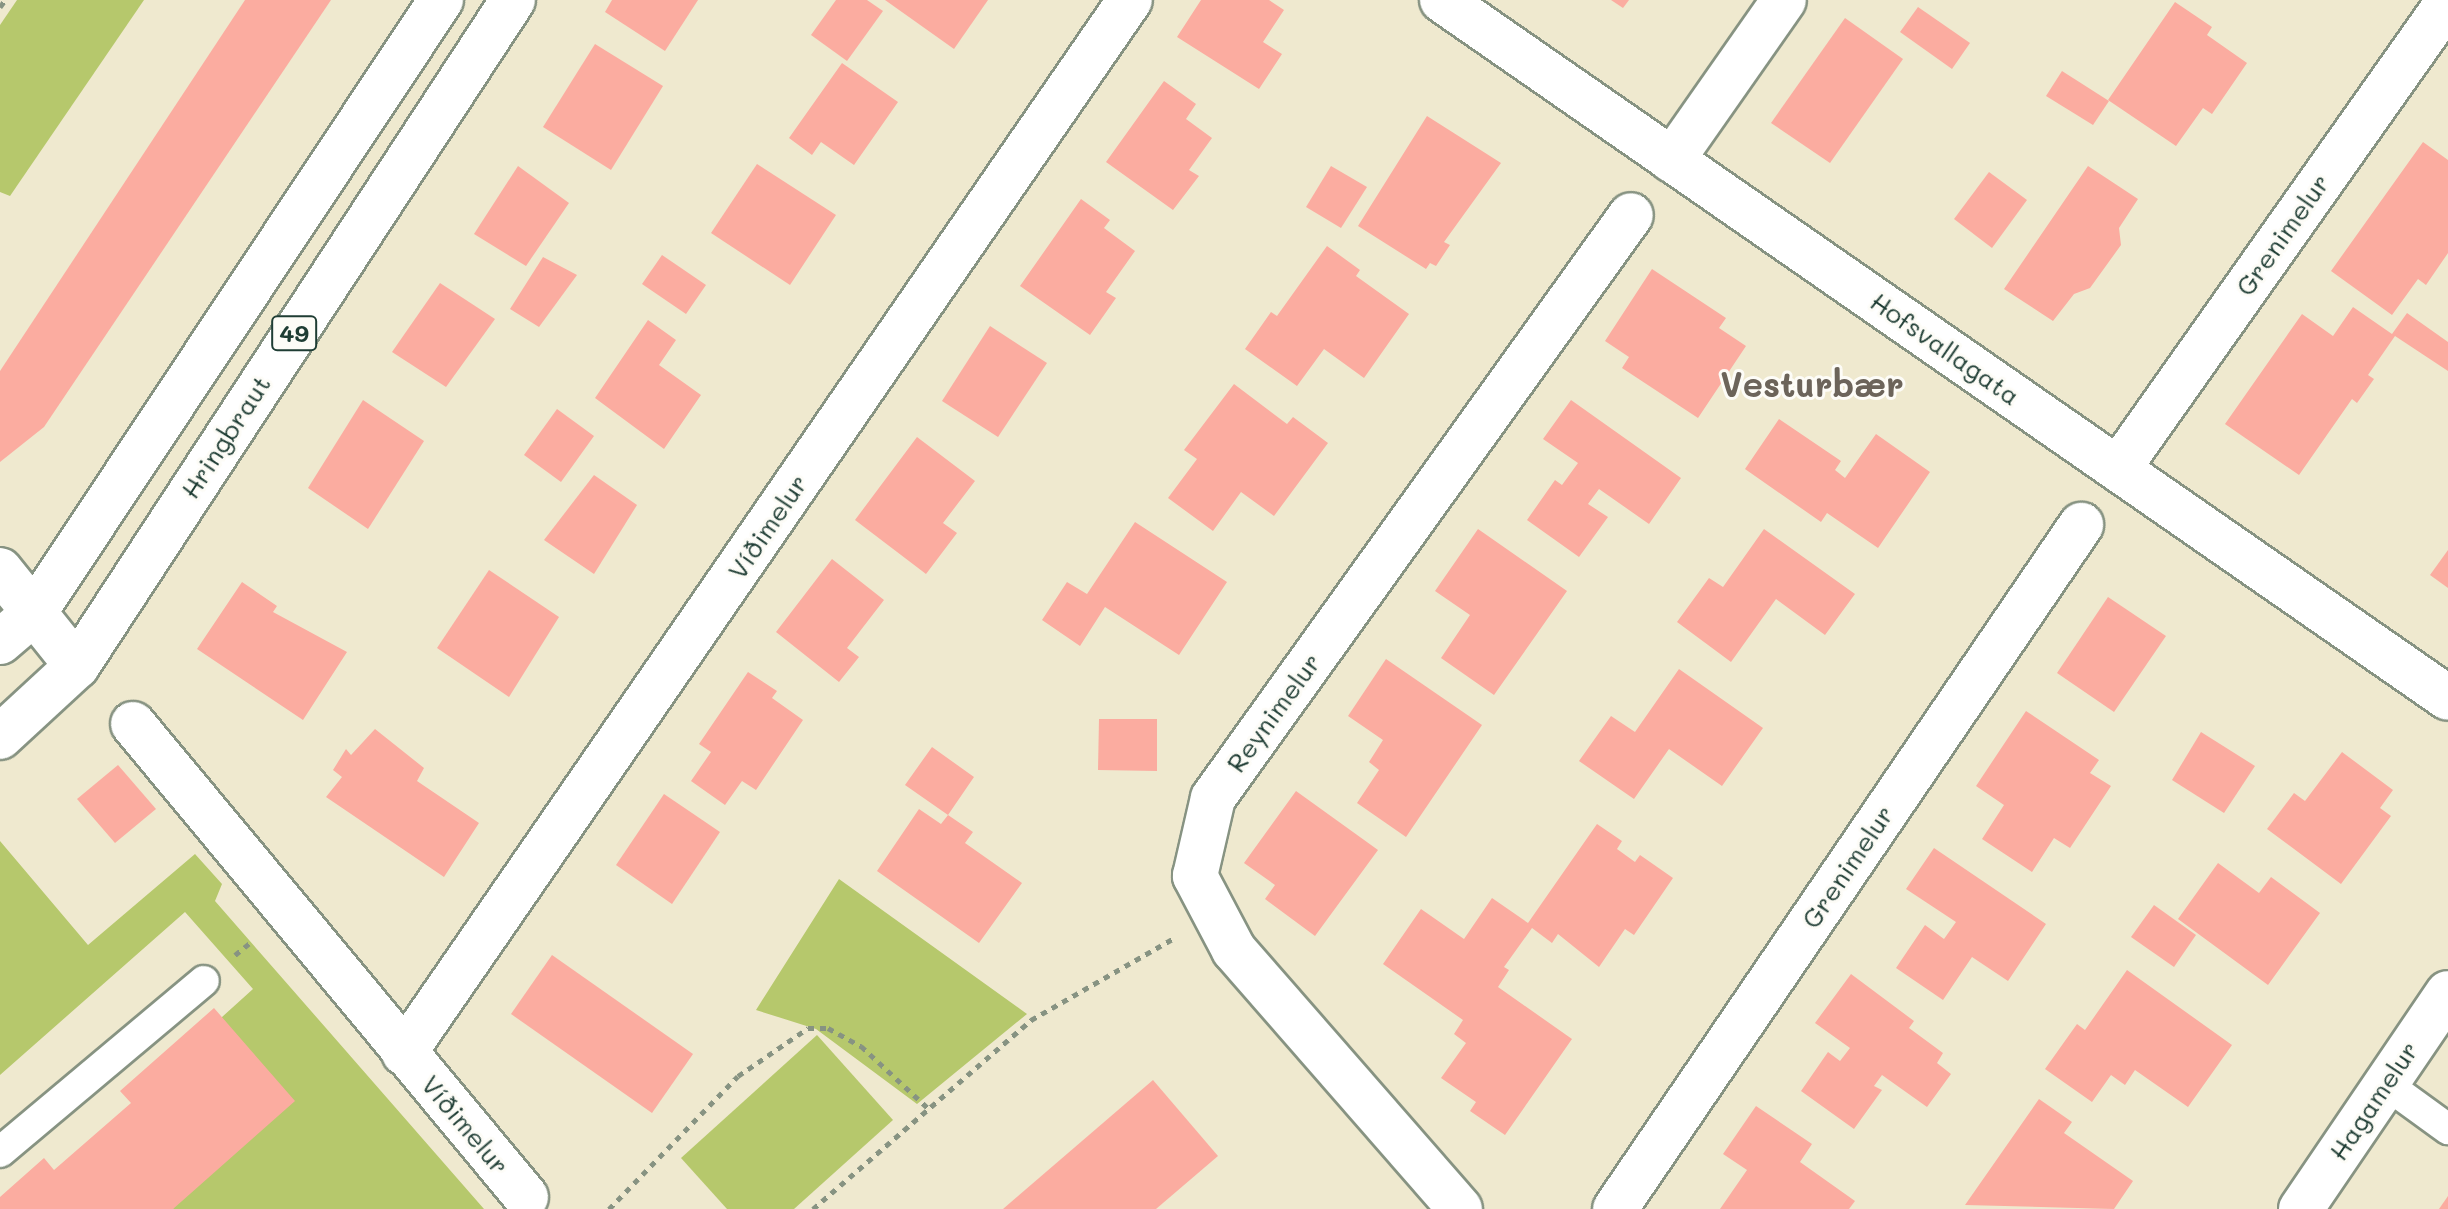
<!DOCTYPE html>
<meta charset="utf-8">
<style>
body{margin:0}
#map{position:relative;width:2448px;height:1209px;overflow:hidden;background:#efe9cf;font-family:Mali,sans-serif}
div>[style]{position:absolute}
[style*='--x']{left:calc(var(--x)*1px);top:calc(var(--y)*1px);width:calc(var(--w)*1px);rotate:calc(var(--a)*1deg)}
.green>*{inset:0;background:#b6c86c}
.building>*{inset:0;background:#fbaca0}
.path>*{height:5px;margin-top:-2.5px;transform-origin:0;background:repeating-linear-gradient(90deg,#879382 0 6px,transparent 0 12px)}
.roads{filter:drop-shadow(2px 0 #879382) drop-shadow(-2px 0 #879382) drop-shadow(0 2px #879382) drop-shadow(0 -2px #879382)}
.service>*{height:30px;margin:-15px;padding:0 15px;transform-origin:15px;border-radius:15px;background:#fff}
.minor>*{height:44px;margin:-22px;padding:0 22px;transform-origin:22px;border-radius:22px;background:#fff}
.tertiary>*{height:44px;margin:-22px;padding:0 22px;transform-origin:22px;border-radius:22px;background:#fff}
.primary>*{height:44px;margin:-22px;padding:0 22px;transform-origin:22px;border-radius:22px;background:#fff}
span{translate:-50% -50%;white-space:nowrap;text-align:center;line-height:1.15;-webkit-text-stroke:6px #fdfcf7;paint-order:stroke}
.shield-label span{padding:2px 6px;background:#fdfcf7;border:2px solid;border-radius:6px;-webkit-text-stroke-width:0}
.shield-label{font-size:24px;color:#1f3d34;font-weight:700}
.street-label{font-size:26px;color:#1f3d34}
.district-label{font-size:34px;color:#6c645a;font-weight:700}
</style>
<div id="map">
<div class="green">
<i style="clip-path:polygon(17px 0,144px 0,10px 196px,0 192px,0 25px)"></i>
<i style="clip-path:polygon(0 841px,88px 945px,195px 854px,222px 884px,215px 901px,484px 1209px,173px 1209px,222px 1017px,253px 989px,185px 912px,0 1075px)"></i>
<i style="clip-path:polygon(839px 879px,1027px 1014px,917px 1104px,816px 1029px,756px 1010px)"></i>
<i style="clip-path:polygon(817px 1035px,893px 1120px,794px 1209px,727px 1209px,681px 1158px)"></i>
</div>
<div class="building">
<i style="clip-path:polygon(245px 0,331px 0,44px 427px,0 462px,0 371px)"></i>
<i style="clip-path:polygon(612px 0,698px 0,665px 51px,605px 12px)"></i>
<i style="clip-path:polygon(836px 0,867px 0,883px 11px,847px 61px,811px 35px)"></i>
<i style="clip-path:polygon(885px 0,988px 0,954px 49px)"></i>
<i style="clip-path:polygon(1201px 0,1269px 0,1284px 10px,1263px 42px,1282px 54px,1259px 89px,1177px 37px)"></i>
<i style="clip-path:polygon(1611px 0,1629px 0,1623px 8px)"></i>
<i style="clip-path:polygon(2175px 2px,2212px 27px,2207px 35px,2247px 63px,2212px 114px,2203px 108px,2176px 146px,2108px 100px)"></i>
<i style="clip-path:polygon(1918px 7px,1970px 43px,1952px 69px,1900px 32px)"></i>
<i style="clip-path:polygon(1845px 18px,1903px 59px,1830px 163px,1771px 123px)"></i>
<i style="clip-path:polygon(595px 44px,663px 86px,611px 170px,543px 127px)"></i>
<i style="clip-path:polygon(842px 63px,898px 102px,854px 165px,821px 142px,812px 155px,789px 138px)"></i>
<i style="clip-path:polygon(2062px 71px,2109px 101px,2093px 125px,2046px 96px)"></i>
<i style="clip-path:polygon(1164px 81px,1196px 104px,1186px 119px,1212px 138px,1189px 170px,1199px 176px,1173px 210px,1106px 162px)"></i>
<i style="clip-path:polygon(1427px 116px,1501px 163px,1444px 242px,1450px 245px,1436px 266px,1430px 263px,1426px 269px,1358px 226px)"></i>
<i style="clip-path:polygon(2423px 142px,2448px 160px,2448px 253px,2426px 285px,2418px 279px,2392px 315px,2331px 271px)"></i>
<i style="clip-path:polygon(757px 164px,836px 215px,790px 285px,711px 233px)"></i>
<i style="clip-path:polygon(518px 166px,569px 203px,526px 266px,474px 234px)"></i>
<i style="clip-path:polygon(1331px 166px,1367px 187px,1341px 228px,1306px 207px)"></i>
<i style="clip-path:polygon(2088px 166px,2138px 199px,2119px 228px,2121px 245px,2090px 288px,2074px 294px,2053px 321px,2004px 289px)"></i>
<i style="clip-path:polygon(1989px 172px,2027px 200px,1992px 248px,1954px 219px)"></i>
<i style="clip-path:polygon(1081px 199px,1110px 220px,1104px 228px,1135px 251px,1106px 292px,1116px 298px,1090px 335px,1020px 286px)"></i>
<i style="clip-path:polygon(1327px 246px,1360px 270px,1356px 276px,1409px 314px,1364px 378px,1324px 349px,1297px 386px,1245px 349px,1271px 312px,1277px 316px)"></i>
<i style="clip-path:polygon(662px 255px,706px 285px,686px 314px,642px 284px)"></i>
<i style="clip-path:polygon(543px 257px,577px 275px,539px 327px,510px 309px)"></i>
<i style="clip-path:polygon(1652px 269px,1726px 318px,1719px 328px,1746px 346px,1698px 418px,1622px 368px,1629px 357px,1605px 341px)"></i>
<i style="clip-path:polygon(440px 283px,495px 319px,446px 387px,392px 352px)"></i>
<i style="clip-path:polygon(2353px 307px,2392px 334px,2407px 313px,2448px 342px,2448px 371px,2395px 336px,2368px 375px,2374px 379px,2357px 403px,2352px 399px,2299px 475px,2225px 424px,2302px 314px,2333px 336px)"></i>
<i style="clip-path:polygon(648px 320px,676px 340px,659px 365px,701px 395px,664px 449px,595px 398px)"></i>
<i style="clip-path:polygon(990px 326px,1047px 363px,998px 437px,942px 401px)"></i>
<i style="clip-path:polygon(1234px 384px,1287px 424px,1293px 417px,1328px 443px,1274px 516px,1241px 492px,1213px 531px,1168px 498px,1197px 459px,1184px 450px)"></i>
<i style="clip-path:polygon(363px 400px,424px 441px,368px 529px,308px 488px)"></i>
<i style="clip-path:polygon(1571px 400px,1681px 478px,1649px 524px,1599px 489px,1588px 504px,1608px 517px,1579px 557px,1527px 520px,1555px 480px,1562px 485px,1578px 463px,1543px 439px)"></i>
<i style="clip-path:polygon(557px 409px,594px 436px,561px 482px,524px 455px)"></i>
<i style="clip-path:polygon(1779px 419px,1841px 461px,1835px 470px,1845px 478px,1876px 434px,1930px 472px,1878px 548px,1827px 513px,1821px 522px,1745px 469px)"></i>
<i style="clip-path:polygon(917px 437px,975px 481px,943px 523px,957px 533px,926px 574px,855px 520px)"></i>
<i style="clip-path:polygon(594px 475px,637px 505px,594px 574px,544px 540px)"></i>
<i style="clip-path:polygon(1135px 522px,1227px 582px,1179px 655px,1105px 607px,1080px 646px,1042px 620px,1067px 582px,1087px 594px)"></i>
<i style="clip-path:polygon(1478px 529px,1567px 591px,1494px 695px,1441px 658px,1470px 615px,1435px 591px)"></i>
<i style="clip-path:polygon(1764px 529px,1855px 594px,1825px 635px,1776px 599px,1731px 662px,1677px 622px,1709px 578px,1723px 587px)"></i>
<i style="clip-path:polygon(2448px 550px,2448px 588px,2430px 575px)"></i>
<i style="clip-path:polygon(832px 559px,884px 600px,847px 648px,859px 657px,839px 682px,776px 632px)"></i>
<i style="clip-path:polygon(489px 570px,559px 617px,509px 697px,437px 648px)"></i>
<i style="clip-path:polygon(242px 582px,277px 606px,273px 612px,347px 652px,303px 720px,197px 649px)"></i>
<i style="clip-path:polygon(2108px 597px,2166px 636px,2114px 712px,2057px 673px)"></i>
<i style="clip-path:polygon(1386px 659px,1482px 725px,1406px 837px,1357px 803px,1379px 770px,1369px 762px,1383px 740px,1348px 716px)"></i>
<i style="clip-path:polygon(1679px 669px,1763px 728px,1722px 786px,1669px 749px,1634px 799px,1579px 761px,1611px 716px,1635px 732px)"></i>
<i style="clip-path:polygon(748px 672px,777px 691px,772px 698px,803px 720px,756px 790px,742px 781px,725px 805px,691px 781px,711px 752px,699px 744px)"></i>
<i style="clip-path:polygon(2026px 711px,2099px 760px,2090px 773px,2111px 786px,2070px 848px,2054px 838px,2032px 872px,1982px 839px,2004px 805px,1976px 786px)"></i>
<i style="clip-path:polygon(1099px 719px,1157px 719px,1157px 771px,1098px 770px)"></i>
<i style="clip-path:polygon(375px 729px,424px 768px,417px 781px,479px 823px,444px 877px,326px 797px,342px 777px,333px 770px,346px 749px,351px 755px)"></i>
<i style="clip-path:polygon(2201px 732px,2255px 766px,2224px 813px,2172px 780px)"></i>
<i style="clip-path:polygon(932px 747px,974px 777px,948px 815px,973px 832px,965px 843px,1022px 883px,979px 943px,877px 871px,919px 809px,941px 824px,948px 815px,905px 785px)"></i>
<i style="clip-path:polygon(2342px 752px,2393px 790px,2380px 808px,2391px 816px,2341px 884px,2267px 829px,2294px 793px,2305px 801px)"></i>
<i style="clip-path:polygon(118px 765px,156px 809px,115px 843px,77px 799px)"></i>
<i style="clip-path:polygon(1296px 791px,1378px 850px,1315px 936px,1265px 899px,1275px 885px,1244px 863px)"></i>
<i style="clip-path:polygon(664px 794px,720px 832px,672px 904px,616px 865px)"></i>
<i style="clip-path:polygon(1597px 824px,1622px 841px,1617px 849px,1635px 862px,1640px 855px,1673px 878px,1634px 935px,1625px 929px,1599px 967px,1558px 934px,1552px 943px,1532px 928px,1504px 967px,1509px 970px,1498px 987px,1572px 1039px,1505px 1135px,1470px 1111px,1476px 1102px,1441px 1078px,1466px 1043px,1454px 1034px,1463px 1020px,1383px 964px,1421px 909px,1464px 939px,1492px 898px,1528px 923px)"></i>
<i style="clip-path:polygon(1934px 848px,2046px 924px,2008px 981px,1972px 957px,1943px 1000px,1896px 968px,1925px 925px,1944px 939px,1956px 922px,1906px 889px)"></i>
<i style="clip-path:polygon(2218px 863px,2259px 893px,2271px 877px,2320px 913px,2268px 985px,2178px 919px)"></i>
<i style="clip-path:polygon(2154px 905px,2196px 935px,2174px 967px,2131px 937px)"></i>
<i style="clip-path:polygon(552px 955px,693px 1054px,652px 1113px,511px 1014px)"></i>
<i style="clip-path:polygon(2127px 970px,2232px 1045px,2188px 1107px,2135px 1070px,2125px 1085px,2111px 1075px,2092px 1102px,2045px 1069px,2077px 1024px,2085px 1030px)"></i>
<i style="clip-path:polygon(1851px 974px,1914px 1021px,1909px 1028px,1943px 1053px,1937px 1063px,1951px 1074px,1927px 1107px,1882px 1075px,1874px 1086px,1882px 1090px,1854px 1129px,1801px 1091px,1828px 1052px,1840px 1061px,1850px 1048px,1815px 1023px)"></i>
<i style="clip-path:polygon(214px 1008px,295px 1101px,173px 1209px,0 1209px,0 1197px,44px 1158px,54px 1170px,131px 1103px,120px 1091px)"></i>
<i style="clip-path:polygon(1153px 1080px,1218px 1156px,1156px 1209px,1003px 1209px)"></i>
<i style="clip-path:polygon(2039px 1099px,2072px 1122px,2064px 1133px,2133px 1181px,2114px 1209px,1965px 1205px)"></i>
<i style="clip-path:polygon(1756px 1106px,1812px 1144px,1800px 1162px,1855px 1201px,1849px 1209px,1720px 1209px,1747px 1170px,1723px 1154px)"></i>
<i style="clip-path:polygon(2448px 1196px,2448px 1209px,2439px 1209px)"></i>
</div>
<div class="path">
<i style="--x:0;--y:7;--w:9;--a:-54"></i>
<i style="--x:235;--y:955;--w:22;--a:-39"></i>
<i style="--x:609;--y:1209;--w:185;--a:-45.9"></i>
<i style="--x:738;--y:1076;--w:85;--a:-34.4"></i>
<i style="--x:808;--y:1028;--w:20;--a:0"></i>
<i style="--x:828;--y:1028;--w:38;--a:29"></i>
<i style="--x:861;--y:1046;--w:91;--a:42.8"></i>
<i style="--x:813;--y:1209;--w:289;--a:-40.9"></i>
<i style="--x:1031;--y:1020;--w:167;--a:-29.8"></i>
</div>
<div class="roads">
<div class="service">
<i style="--x:2386;--y:1084;--w:77;--a:36"></i>
<i style="--x:0;--y:1152;--w:266;--a:-40"></i>
</div>
<div class="minor">
<i style="--x:1672;--y:160;--w:195;--a:-55"></i>
<i style="--x:2118;--y:469;--w:572;--a:-54.75"></i>
<i style="--x:0;--y:570;--w:123;--a:51.3"></i>
<i style="--x:133;--y:724;--w:615;--a:50.28"></i>
<i style="--x:404;--y:1053;--w:1279;--a:-55.42"></i>
<i style="--x:1460;--y:1209;--w:344;--a:-131.1"></i>
<i style="--x:1234;--y:950;--w:84;--a:-117.8"></i>
<i style="--x:1195;--y:876;--w:80;--a:-77"></i>
<i style="--x:1213;--y:798;--w:717;--a:-54.36"></i>
<i style="--x:1615;--y:1209;--w:828;--a:-55.73"></i>
<i style="--x:2301;--y:1209;--w:261;--a:-55.8"></i>
</div>
<div class="tertiary">
<i style="--x:1442;--y:0;--w:1224;--a:34.75"></i>
</div>
<div class="primary">
<i style="--x:0;--y:642;--w:45;--a:-40.5"></i>
<i style="--x:34;--y:613;--w:736;--a:-56.42"></i>
<i style="--x:0;--y:737;--w:105;--a:-42.7"></i>
<i style="--x:77;--y:666;--w:796;--a:-56.79"></i>
</div>
</div>
<div class="shield-label">
<span style="left:294px;top:333px">49</span>
</div>
<div class="street-label">
<span style="left:2283px;top:235px;rotate:-55deg">Grenimelur</span>
<span style="left:1945px;top:349px;rotate:35deg">Hofsvallagata</span>
<span style="left:226px;top:437px;rotate:-57deg">Hringbraut</span>
<span style="left:768px;top:527px;rotate:-56deg">Víðimelur</span>
<span style="left:1274px;top:713px;rotate:-54deg">Reynimelur</span>
<span style="left:1848px;top:867px;rotate:-56deg">Grenimelur</span>
<span style="left:2374px;top:1101px;rotate:-56deg">Hagamelur</span>
<span style="left:465px;top:1125px;rotate:50deg">Víðimelur</span>
</div>
<div class="district-label">
<span style="left:1812px;top:384px">Vesturbær</span>
</div>
</div>
